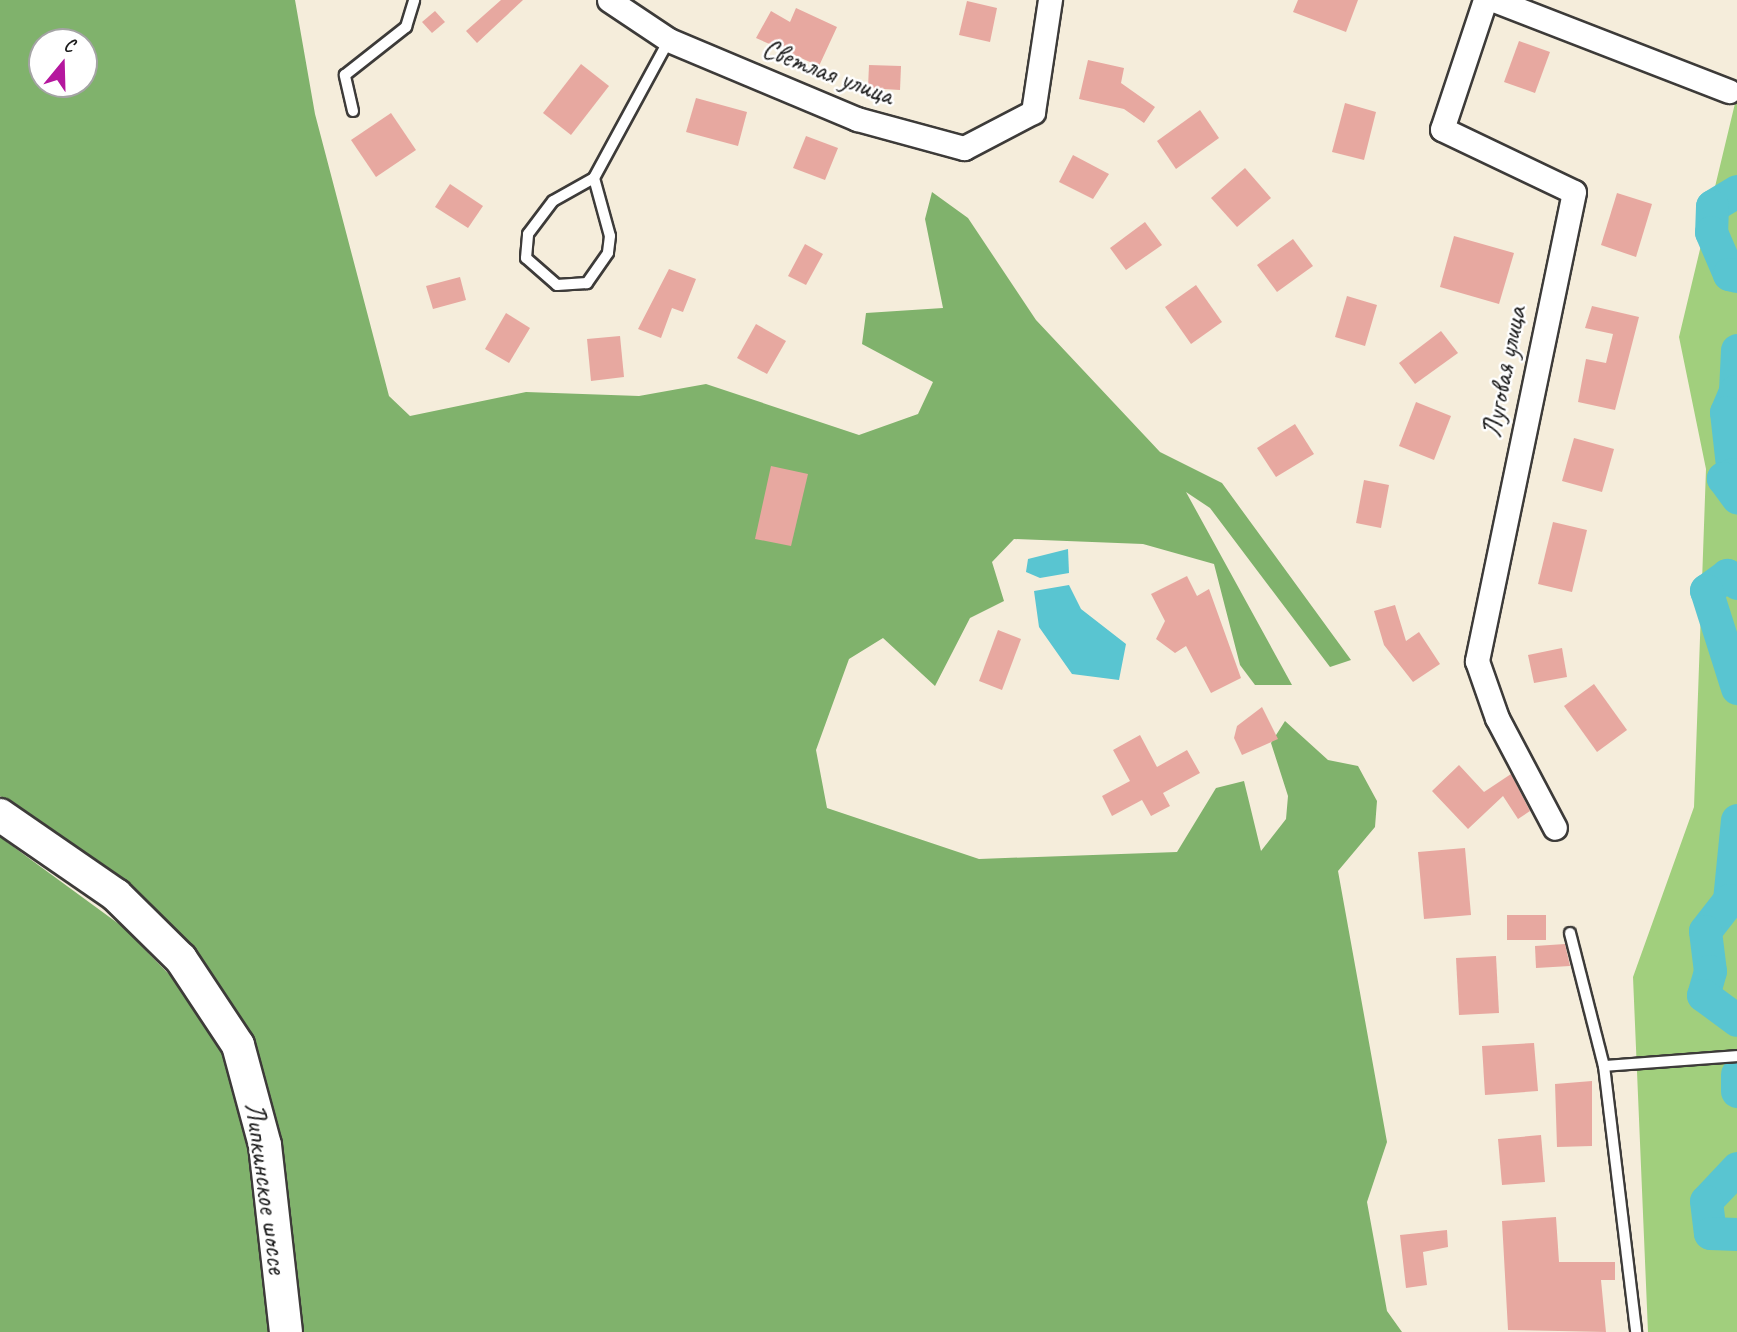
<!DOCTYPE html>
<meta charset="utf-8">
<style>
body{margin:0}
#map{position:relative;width:1737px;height:1332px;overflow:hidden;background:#f5eddb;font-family:Caveat,sans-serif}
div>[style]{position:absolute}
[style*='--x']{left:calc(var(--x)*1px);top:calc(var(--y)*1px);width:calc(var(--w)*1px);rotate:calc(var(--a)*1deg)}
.green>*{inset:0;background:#a1cf7d}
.forest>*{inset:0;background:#80b26c}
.water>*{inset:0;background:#59c5d1}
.river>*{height:33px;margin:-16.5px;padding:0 16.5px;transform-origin:16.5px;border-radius:16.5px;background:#59c5d1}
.building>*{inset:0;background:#e7a8a0}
.roads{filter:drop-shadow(2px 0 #3d3b39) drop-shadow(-2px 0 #3d3b39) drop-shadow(0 2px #3d3b39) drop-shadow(0 -2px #3d3b39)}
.lane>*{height:10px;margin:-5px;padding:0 5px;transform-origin:5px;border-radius:5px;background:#fff}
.street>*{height:23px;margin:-11.5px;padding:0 11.5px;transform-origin:11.5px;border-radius:11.5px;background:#fff}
.secondary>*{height:32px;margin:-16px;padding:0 16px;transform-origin:16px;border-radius:16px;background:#fff}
span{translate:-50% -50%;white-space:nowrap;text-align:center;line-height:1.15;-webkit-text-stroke:5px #fff;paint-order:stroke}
.street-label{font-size:28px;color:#1c1c1c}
.north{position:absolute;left:28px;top:28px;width:70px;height:70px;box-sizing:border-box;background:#fff;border:2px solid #a4a4a4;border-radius:50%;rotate:19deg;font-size:19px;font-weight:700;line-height:28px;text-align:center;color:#1c1c1c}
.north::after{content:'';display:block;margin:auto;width:24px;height:32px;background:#b5179e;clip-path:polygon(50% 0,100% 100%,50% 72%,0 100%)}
</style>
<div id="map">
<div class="green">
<i style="clip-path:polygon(1737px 95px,1737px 1332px,1648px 1332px,1633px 977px,1694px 807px,1706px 469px,1679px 337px)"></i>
</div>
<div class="forest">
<i style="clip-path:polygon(evenodd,0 0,295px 0,315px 114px,389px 396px,410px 416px,526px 392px,639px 396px,706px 384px,859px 435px,918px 414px,933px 382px,862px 344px,866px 313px,943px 308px,925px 219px,932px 192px,968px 218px,1036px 320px,1160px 452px,1222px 483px,1351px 660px,1330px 667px,1210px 508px,1186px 492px,1292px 685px,1255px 685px,1240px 665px,1214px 564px,1143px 544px,1014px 539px,992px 562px,1004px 601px,970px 618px,935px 686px,883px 638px,849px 659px,816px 750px,827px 808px,979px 859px,1177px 852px,1216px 788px,1244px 781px,1261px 851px,1286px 819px,1288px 796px,1271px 743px,1285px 721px,1328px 760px,1358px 766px,1377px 801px,1375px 827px,1338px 871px,1387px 1142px,1367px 1202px,1387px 1311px,1402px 1332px,299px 1332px,277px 1134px,237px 1011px,138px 894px,0 796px,0 0,42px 42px,84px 42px,84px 84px,42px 84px,42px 42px)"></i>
<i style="clip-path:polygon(0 837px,123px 927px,193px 999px,243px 1094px,275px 1332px,0 1332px)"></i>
</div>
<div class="water">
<i style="clip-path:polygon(1068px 549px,1069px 573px,1040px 578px,1026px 572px,1028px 559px)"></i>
<i style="clip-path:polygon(1069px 585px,1081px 609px,1126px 644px,1119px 680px,1072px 674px,1039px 627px,1034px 591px)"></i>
</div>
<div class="river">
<i style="--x:1737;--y:191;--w:29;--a:149"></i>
<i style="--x:1712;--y:206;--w:26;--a:92"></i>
<i style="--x:1711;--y:232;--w:46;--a:66.8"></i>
<i style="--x:1729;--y:274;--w:8;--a:14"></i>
<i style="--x:1737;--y:350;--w:41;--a:92.8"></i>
<i style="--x:1735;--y:391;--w:23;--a:113"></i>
<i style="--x:1726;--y:412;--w:62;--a:83.6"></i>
<i style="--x:1733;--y:474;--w:11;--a:158"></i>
<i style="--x:1723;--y:478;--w:24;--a:54"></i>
<i style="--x:1737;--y:583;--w:13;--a:-141"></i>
<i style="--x:1727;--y:575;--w:26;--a:144"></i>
<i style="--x:1706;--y:590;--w:103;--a:72.4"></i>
<i style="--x:1737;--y:820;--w:80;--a:95.7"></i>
<i style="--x:1729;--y:900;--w:39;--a:128"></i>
<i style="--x:1705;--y:931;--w:40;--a:82.9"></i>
<i style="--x:1710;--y:971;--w:25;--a:106"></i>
<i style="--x:1703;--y:995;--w:42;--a:36.3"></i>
<i style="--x:1737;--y:1074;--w:17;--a:90"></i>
<i style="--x:1737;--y:1168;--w:45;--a:133.2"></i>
<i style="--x:1706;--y:1201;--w:32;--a:83"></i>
<i style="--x:1710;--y:1233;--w:27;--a:2"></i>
</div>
<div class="building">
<i style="clip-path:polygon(501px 0,523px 0,477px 43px,466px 31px)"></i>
<i style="clip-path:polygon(1298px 0,1358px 0,1346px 32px,1293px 12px)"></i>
<i style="clip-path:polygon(967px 1px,997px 8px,990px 42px,959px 35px)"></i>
<i style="clip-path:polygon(796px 8px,837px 27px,819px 66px,756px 38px,771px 11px,790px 22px)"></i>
<i style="clip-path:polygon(435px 11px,445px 22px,432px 33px,422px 22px)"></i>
<i style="clip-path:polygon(1519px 41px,1550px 52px,1535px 93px,1504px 82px)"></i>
<i style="clip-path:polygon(1088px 60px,1124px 68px,1121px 83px,1155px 107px,1144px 123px,1124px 109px,1079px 99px)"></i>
<i style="clip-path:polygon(581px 64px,609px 86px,571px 135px,543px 113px)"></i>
<i style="clip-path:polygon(869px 65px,901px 66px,900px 90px,868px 88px)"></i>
<i style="clip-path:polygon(696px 98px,747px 112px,738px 146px,686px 132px)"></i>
<i style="clip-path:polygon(1345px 103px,1376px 112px,1364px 160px,1332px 152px)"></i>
<i style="clip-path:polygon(1200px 110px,1219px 138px,1176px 169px,1157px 141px)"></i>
<i style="clip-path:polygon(391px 113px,416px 150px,376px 177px,351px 140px)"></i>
<i style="clip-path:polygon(806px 136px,838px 148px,825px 180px,793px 168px)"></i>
<i style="clip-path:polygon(1073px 155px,1109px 174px,1093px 199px,1059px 182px)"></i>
<i style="clip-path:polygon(1245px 168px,1271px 198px,1237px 227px,1211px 198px)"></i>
<i style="clip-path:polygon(450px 184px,483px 206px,468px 228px,435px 207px)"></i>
<i style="clip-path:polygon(1617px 193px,1652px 204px,1636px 257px,1601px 245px)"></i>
<i style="clip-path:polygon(1145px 222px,1162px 245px,1126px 270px,1110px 248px)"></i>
<i style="clip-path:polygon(1454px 236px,1514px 253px,1499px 304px,1440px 287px)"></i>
<i style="clip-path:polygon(1293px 239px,1313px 266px,1277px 292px,1257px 265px)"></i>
<i style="clip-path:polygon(805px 244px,823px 254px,806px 285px,788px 276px)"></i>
<i style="clip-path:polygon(669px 269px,696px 279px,683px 312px,672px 308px,661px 338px,638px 329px)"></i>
<i style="clip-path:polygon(460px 277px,466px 300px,433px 309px,426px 286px)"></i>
<i style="clip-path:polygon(1196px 285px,1222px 322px,1191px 344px,1165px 307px)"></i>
<i style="clip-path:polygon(1347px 296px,1377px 305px,1365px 346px,1335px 337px)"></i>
<i style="clip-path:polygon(1592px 306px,1639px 317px,1615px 410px,1578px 402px,1586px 359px,1606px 363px,1613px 334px,1585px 328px)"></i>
<i style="clip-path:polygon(506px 313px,530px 328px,509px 363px,485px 349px)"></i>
<i style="clip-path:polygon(756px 324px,786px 341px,767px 374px,737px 358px)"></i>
<i style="clip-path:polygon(1441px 331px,1458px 353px,1415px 384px,1399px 363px)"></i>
<i style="clip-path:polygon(620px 336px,624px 377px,591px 381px,587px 339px)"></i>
<i style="clip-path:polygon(1416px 402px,1451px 416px,1434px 460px,1399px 446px)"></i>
<i style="clip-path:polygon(1295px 424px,1314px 454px,1276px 477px,1257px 448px)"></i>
<i style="clip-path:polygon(1574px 438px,1614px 449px,1602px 492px,1562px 481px)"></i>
<i style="clip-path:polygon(771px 466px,808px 474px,791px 546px,755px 539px)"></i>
<i style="clip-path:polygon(1364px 480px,1389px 485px,1381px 528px,1356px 523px)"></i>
<i style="clip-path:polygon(1553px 522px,1587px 530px,1572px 592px,1538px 584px)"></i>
<i style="clip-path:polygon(1187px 576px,1197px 596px,1209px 589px,1241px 678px,1211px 693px,1186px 646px,1175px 653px,1156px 639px,1165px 621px,1151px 594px)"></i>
<i style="clip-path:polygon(1395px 605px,1406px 641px,1419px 632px,1440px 664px,1413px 682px,1384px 645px,1374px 611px)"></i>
<i style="clip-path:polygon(998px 630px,1021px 639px,1002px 690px,979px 681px)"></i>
<i style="clip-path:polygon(1562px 648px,1567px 677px,1534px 683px,1528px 655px)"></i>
<i style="clip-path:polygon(1594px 684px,1627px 730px,1597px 752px,1564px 706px)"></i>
<i style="clip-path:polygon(1262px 707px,1278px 739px,1242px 755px,1234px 738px,1237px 726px)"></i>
<i style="clip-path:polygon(1140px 735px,1157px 767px,1187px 750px,1200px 773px,1163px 793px,1170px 806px,1151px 816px,1142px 800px,1112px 816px,1102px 796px,1130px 781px,1113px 750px)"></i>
<i style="clip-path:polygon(1459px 765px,1484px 792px,1511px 774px,1530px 811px,1518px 819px,1503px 796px,1468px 829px,1432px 791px)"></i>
<i style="clip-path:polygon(1465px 848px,1471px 915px,1424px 919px,1418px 852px)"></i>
<i style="clip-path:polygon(1507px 915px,1546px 915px,1546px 940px,1507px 940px)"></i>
<i style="clip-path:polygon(1565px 944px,1570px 966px,1536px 968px,1535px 946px)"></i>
<i style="clip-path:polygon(1496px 956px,1499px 1013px,1459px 1015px,1456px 958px)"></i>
<i style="clip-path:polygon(1534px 1043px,1538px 1091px,1485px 1095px,1482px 1046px)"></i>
<i style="clip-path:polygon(1592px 1081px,1592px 1146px,1557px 1147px,1555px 1084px)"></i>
<i style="clip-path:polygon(1541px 1135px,1545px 1182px,1502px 1185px,1498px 1139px)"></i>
<i style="clip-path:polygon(1556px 1217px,1559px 1262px,1615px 1262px,1615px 1280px,1601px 1280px,1606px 1332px,1508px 1330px,1502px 1221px)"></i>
<i style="clip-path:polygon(1447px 1230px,1448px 1247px,1423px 1252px,1427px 1285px,1406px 1288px,1400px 1235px)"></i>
</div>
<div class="roads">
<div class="lane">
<i style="--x:353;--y:111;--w:37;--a:-103"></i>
<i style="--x:345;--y:75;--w:78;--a:-38.2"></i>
<i style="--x:406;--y:27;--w:28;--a:-73"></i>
<i style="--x:594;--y:178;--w:60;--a:74.6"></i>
<i style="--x:610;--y:236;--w:17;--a:97"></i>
<i style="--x:608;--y:253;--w:37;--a:125"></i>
<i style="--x:587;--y:283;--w:30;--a:176"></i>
<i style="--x:557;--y:285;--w:41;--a:-138.9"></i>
<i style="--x:526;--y:258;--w:24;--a:-85"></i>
<i style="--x:528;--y:234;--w:41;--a:-52.9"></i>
<i style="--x:553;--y:201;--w:47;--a:-29.3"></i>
<i style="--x:594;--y:178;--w:157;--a:-61.5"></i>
<i style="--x:1570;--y:933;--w:137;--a:75.7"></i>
<i style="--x:1604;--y:1066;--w:268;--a:83.1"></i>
<i style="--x:1604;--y:1066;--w:133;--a:-4.3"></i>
</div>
<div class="street">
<i style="--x:609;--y:0;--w:72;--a:33.7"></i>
<i style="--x:669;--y:40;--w:204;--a:22.8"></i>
<i style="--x:857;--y:119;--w:111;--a:15.2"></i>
<i style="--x:964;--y:148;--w:78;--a:-27.6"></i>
<i style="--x:1033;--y:112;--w:113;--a:-81.4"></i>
<i style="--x:1485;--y:0;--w:136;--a:108.4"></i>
<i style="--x:1442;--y:129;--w:146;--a:25.5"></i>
<i style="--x:1574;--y:192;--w:479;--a:101.7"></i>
<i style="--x:1477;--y:661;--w:60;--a:70.7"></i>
<i style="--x:1497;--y:718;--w:124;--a:62.2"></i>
<i style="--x:1494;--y:0;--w:252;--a:21.2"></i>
</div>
<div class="secondary">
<i style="--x:0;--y:815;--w:141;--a:34.6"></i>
<i style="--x:116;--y:895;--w:91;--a:44.6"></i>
<i style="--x:181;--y:959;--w:103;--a:56.5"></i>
<i style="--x:238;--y:1045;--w:104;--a:74.9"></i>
<i style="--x:265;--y:1145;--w:188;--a:83.6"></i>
</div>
</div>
<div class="street-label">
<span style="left:828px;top:72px;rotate:21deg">Светлая улица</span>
<span style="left:1504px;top:372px;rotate:-79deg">Луговая улица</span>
<span style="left:266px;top:1188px;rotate:82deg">Липкинское шоссе</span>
</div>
<div class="north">С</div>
</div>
